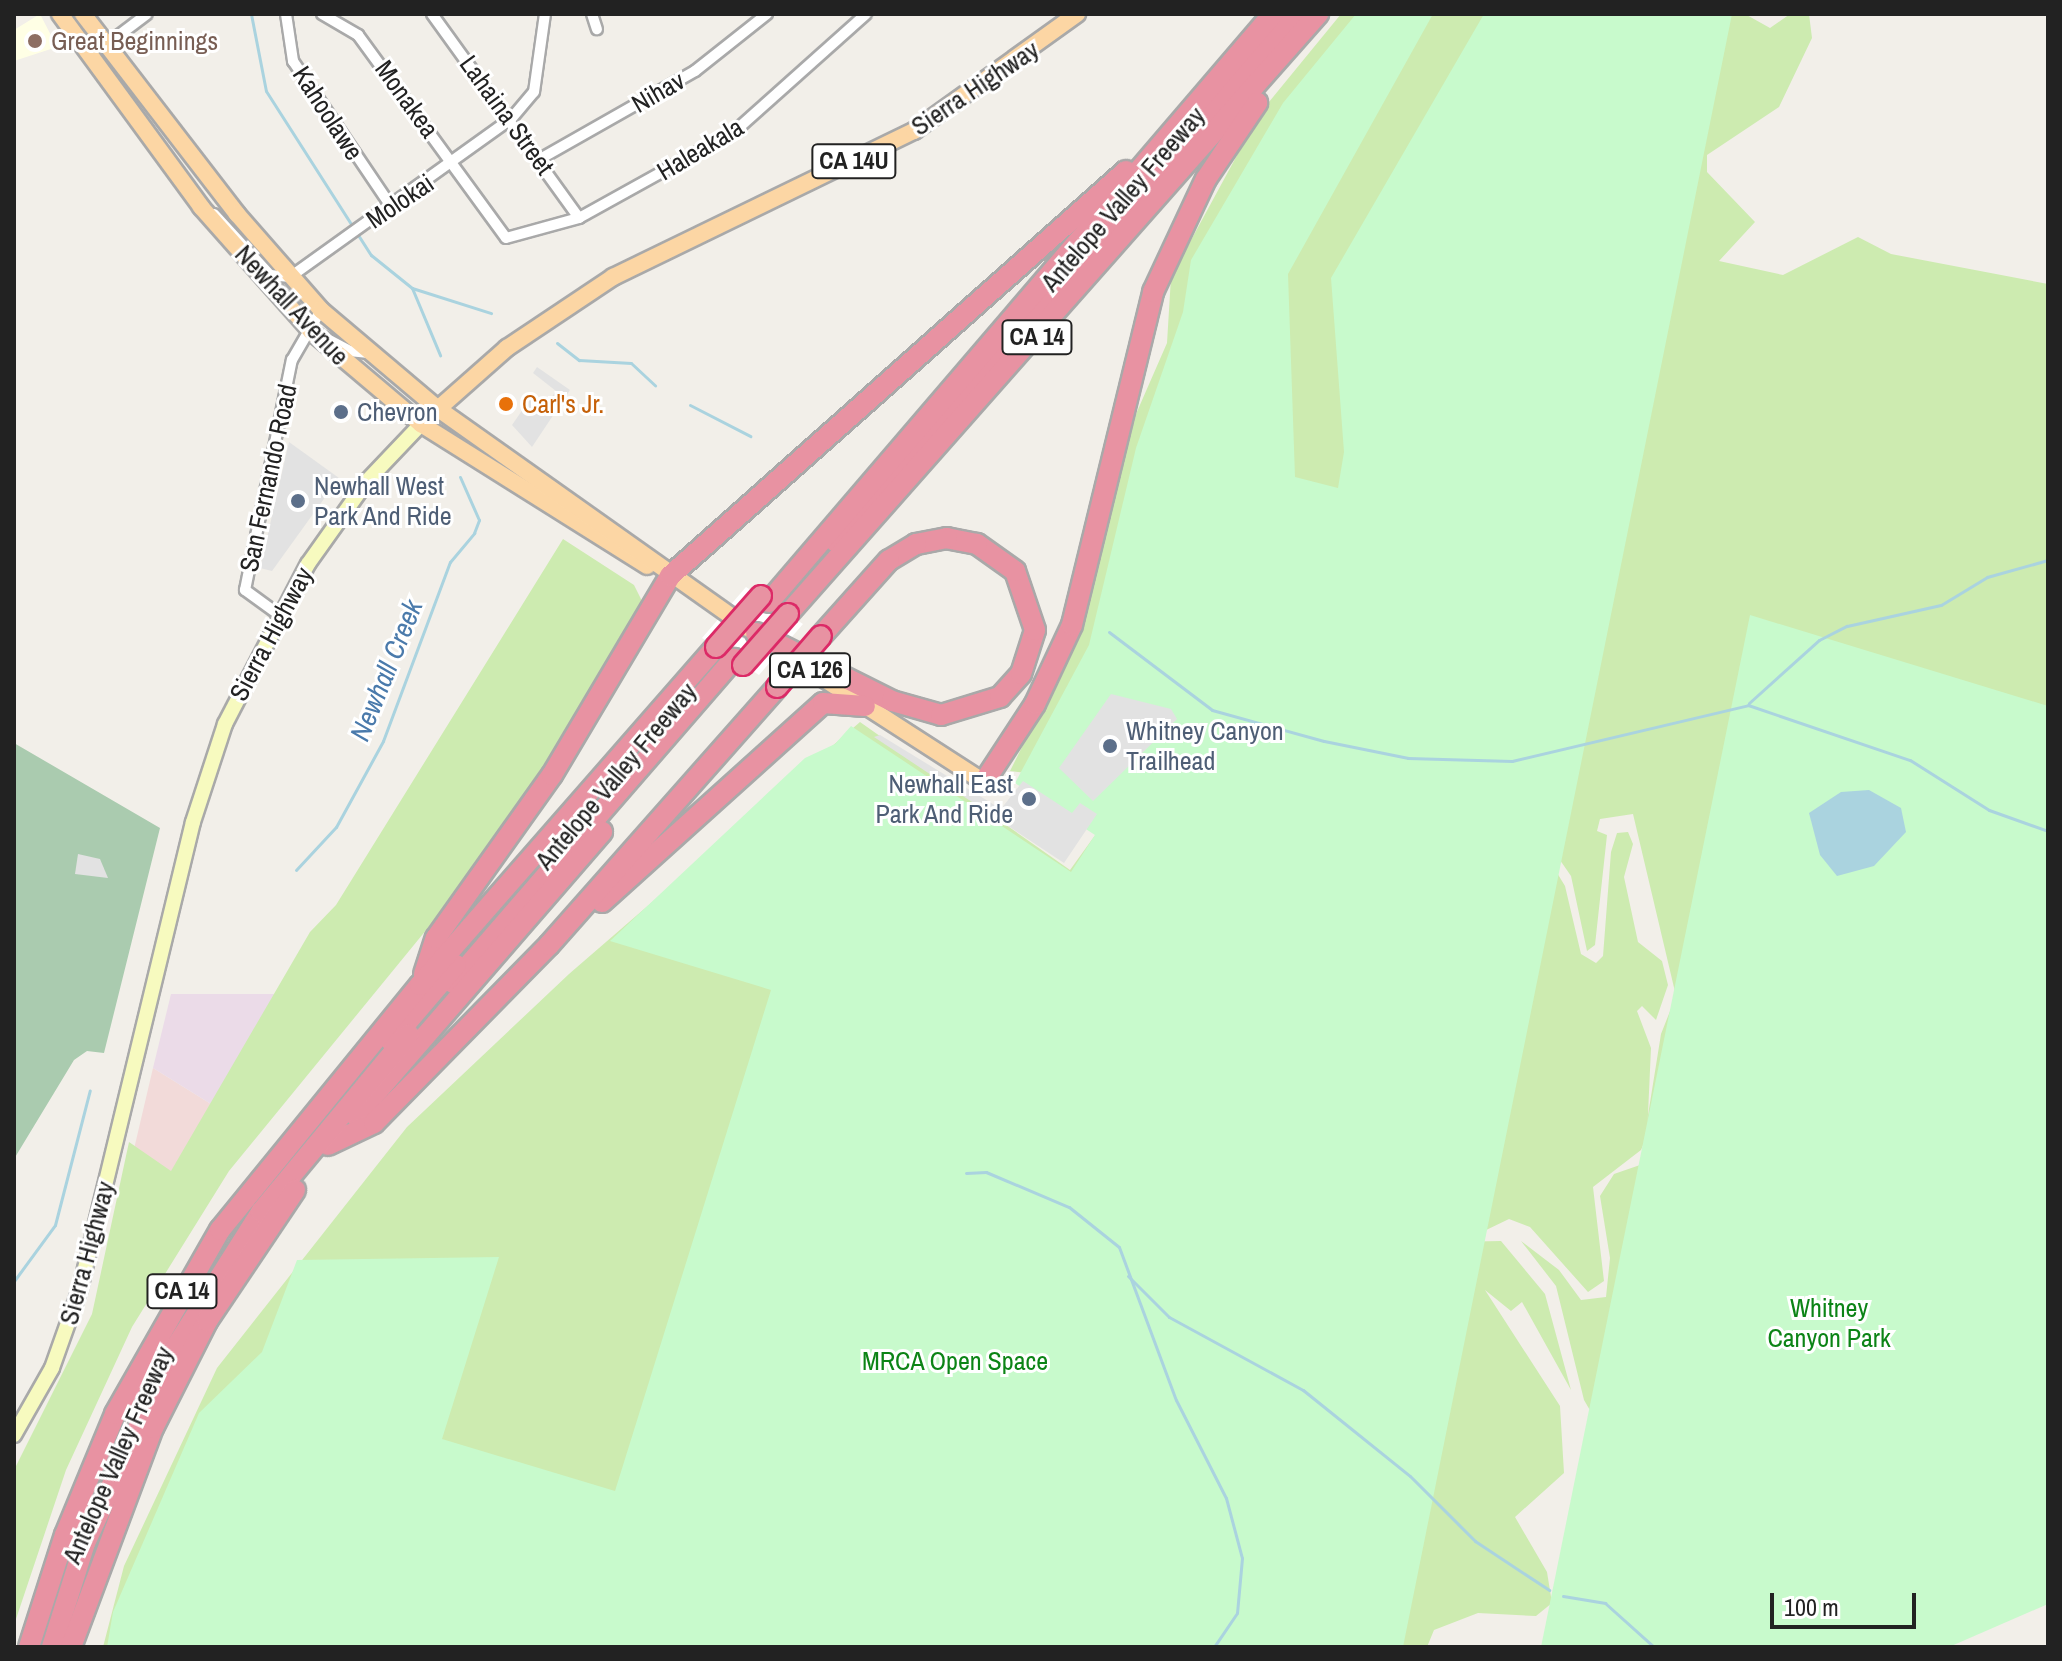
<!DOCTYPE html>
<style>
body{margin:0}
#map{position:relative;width:2062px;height:1661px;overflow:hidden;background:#f2efe9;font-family:"Archivo Narrow",sans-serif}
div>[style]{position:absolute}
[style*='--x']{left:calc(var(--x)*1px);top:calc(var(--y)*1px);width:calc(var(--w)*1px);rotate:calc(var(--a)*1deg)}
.commercial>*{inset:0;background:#f2dad9}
.industrial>*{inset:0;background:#ebdbe8}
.education>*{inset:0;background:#ffffe5}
.grass>*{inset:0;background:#cdebb0}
.cemetery>*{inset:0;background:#aacbaf}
.park>*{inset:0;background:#c8facc}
.parking>*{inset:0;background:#e2e2e2}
.water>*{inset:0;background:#aad3df}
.pier>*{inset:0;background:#fff}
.stream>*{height:3px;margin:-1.5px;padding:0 1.5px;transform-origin:1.5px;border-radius:1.5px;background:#aad3df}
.roads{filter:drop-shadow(2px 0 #a9a9a9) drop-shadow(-2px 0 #a9a9a9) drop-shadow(0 2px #a9a9a9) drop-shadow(0 -2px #a9a9a9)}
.minor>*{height:10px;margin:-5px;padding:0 5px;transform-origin:5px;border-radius:5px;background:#fff}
.secondary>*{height:14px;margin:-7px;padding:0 7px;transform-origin:7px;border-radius:7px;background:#f7fabf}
.primary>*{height:16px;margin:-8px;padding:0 8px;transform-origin:8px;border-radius:8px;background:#fcd6a4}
.motorway>*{height:20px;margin:-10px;padding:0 10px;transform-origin:10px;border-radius:10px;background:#e892a2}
.bridges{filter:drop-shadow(2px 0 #dc2a67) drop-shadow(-2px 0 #dc2a67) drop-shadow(0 2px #dc2a67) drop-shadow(0 -2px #dc2a67)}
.motorway-bridge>*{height:20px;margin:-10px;padding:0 10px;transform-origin:10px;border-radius:10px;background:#e892a2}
.dots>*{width:22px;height:22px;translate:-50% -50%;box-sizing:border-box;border:4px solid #fff;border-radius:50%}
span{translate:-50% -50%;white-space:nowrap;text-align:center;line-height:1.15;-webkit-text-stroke:6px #fff;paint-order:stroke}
.shield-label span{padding:2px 6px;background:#fff;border:2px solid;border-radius:6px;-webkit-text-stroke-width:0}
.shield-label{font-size:24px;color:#222;font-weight:700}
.education-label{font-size:26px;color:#785e54}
.left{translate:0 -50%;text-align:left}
.street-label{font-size:26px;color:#222}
.food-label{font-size:26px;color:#c56008}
.service-label{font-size:26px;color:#4e5e75}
.right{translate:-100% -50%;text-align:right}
.park-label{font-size:26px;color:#0c8416}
.water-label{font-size:28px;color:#4a7aab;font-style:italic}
.frame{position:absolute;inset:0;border:16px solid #222;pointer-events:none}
.scale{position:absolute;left:1770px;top:1593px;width:146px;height:36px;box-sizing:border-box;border:4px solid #222;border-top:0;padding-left:10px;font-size:24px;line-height:28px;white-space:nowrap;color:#222;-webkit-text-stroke:6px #fff;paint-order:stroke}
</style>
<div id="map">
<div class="commercial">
<i style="clip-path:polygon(153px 1068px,211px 1104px,171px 1172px,134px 1149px)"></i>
</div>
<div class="industrial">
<i style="clip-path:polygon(171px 994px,276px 994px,211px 1104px,153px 1068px)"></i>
</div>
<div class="education">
<i style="clip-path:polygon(40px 14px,57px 47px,14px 61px,14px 30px)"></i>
</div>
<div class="grass">
<i style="clip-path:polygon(1341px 14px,1745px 14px,1770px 28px,1790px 14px,1809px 14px,1812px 38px,1779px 107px,1707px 155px,1707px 172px,1755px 222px,1719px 261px,1783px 275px,1858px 237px,1891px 254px,2048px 284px,2048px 1454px,1591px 1412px,1584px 1400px,1556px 1286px,1521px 1241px,1559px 1270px,1581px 1300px,1606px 1297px,1610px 1258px,1600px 1196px,1614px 1174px,1640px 1165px,1661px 1034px,1676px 996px,1633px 814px,1600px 819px,1597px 831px,1607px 835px,1595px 945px,1587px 951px,1571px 876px,1544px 837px,1010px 771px,1081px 629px,1136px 414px,1167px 343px,1171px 277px,1260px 113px)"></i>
<i style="clip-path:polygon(563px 539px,634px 585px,642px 601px,499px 841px,229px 1171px,132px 1327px,66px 1470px,14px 1625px,14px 1470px,92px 1314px,129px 1142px,171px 1171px,310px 932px,336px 905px)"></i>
<i style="clip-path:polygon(860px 722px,1070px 870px,1101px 827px,1450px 1242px,1501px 1241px,1545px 1294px,1571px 1390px,1522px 1302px,1511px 1311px,1485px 1290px,1560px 1406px,1564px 1473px,1515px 1517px,1547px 1572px,1552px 1603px,1536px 1616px,1478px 1613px,1434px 1630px,1427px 1647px,103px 1647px,124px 1566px,217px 1368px,407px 1127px,569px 974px)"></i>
<i style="clip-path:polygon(1628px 832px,1633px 844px,1624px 877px,1638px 942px,1662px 961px,1668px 985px,1656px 1020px,1642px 1006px,1637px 1011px,1651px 1048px,1647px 1136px,1641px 1150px,1593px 1187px,1604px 1281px,1588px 1292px,1530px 1227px,1509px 1219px,1482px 1232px,1548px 858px,1565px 886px,1581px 954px,1596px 963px,1603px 956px,1611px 852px,1617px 833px)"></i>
</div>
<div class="cemetery">
<i style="clip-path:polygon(14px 743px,160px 828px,104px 1053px,87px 1051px,74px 1060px,14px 1159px)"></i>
</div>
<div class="park">
<i style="clip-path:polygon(1356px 14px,1433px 14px,1288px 274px,1295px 477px,1338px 488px,1344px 452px,1331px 278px,1484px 14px,1732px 14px,1403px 1647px,107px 1647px,113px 1612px,199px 1413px,262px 1352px,297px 1260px,499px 1257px,442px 1439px,615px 1491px,771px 990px,610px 941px,805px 758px,835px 744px,851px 726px,1071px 872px,1095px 835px,1015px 783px,1089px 645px,1136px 448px,1183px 312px,1191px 260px,1283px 103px)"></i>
<i style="clip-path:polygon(1750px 615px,2048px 706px,2048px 1604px,1949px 1647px,1541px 1647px)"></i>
</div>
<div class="parking">
<i style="clip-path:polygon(537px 367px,570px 390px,532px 447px,512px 425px,530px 399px,544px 408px,556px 391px,533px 373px)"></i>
<i style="clip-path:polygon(289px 442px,339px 478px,272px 571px,260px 568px)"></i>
<i style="clip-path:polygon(1111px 694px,1171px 709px,1177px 719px,1093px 801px,1059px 768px)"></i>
<i style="clip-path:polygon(880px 735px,1001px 809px,1023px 781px,1072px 813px,1080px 803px,1097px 814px,1064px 863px,874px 737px)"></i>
<i style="clip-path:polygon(78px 854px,100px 859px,108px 878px,75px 874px)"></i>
</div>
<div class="water">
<i style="clip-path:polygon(1869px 790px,1901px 808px,1906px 832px,1874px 866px,1837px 876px,1820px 855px,1809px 813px,1841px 792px)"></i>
</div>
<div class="pier">
<i style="clip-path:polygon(746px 587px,803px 624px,759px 675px,702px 638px)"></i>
</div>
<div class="stream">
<i style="--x:251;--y:14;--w:78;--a:79"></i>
<i style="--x:266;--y:91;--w:195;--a:57.4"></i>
<i style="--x:371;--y:255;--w:53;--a:38.8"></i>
<i style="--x:412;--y:288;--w:73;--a:67.3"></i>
<i style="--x:412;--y:288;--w:83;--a:17.6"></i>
<i style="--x:557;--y:343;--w:28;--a:38"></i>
<i style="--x:579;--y:360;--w:52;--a:3.3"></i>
<i style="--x:631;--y:363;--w:33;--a:43"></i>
<i style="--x:690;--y:405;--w:68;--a:27.3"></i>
<i style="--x:1109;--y:632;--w:129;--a:37.1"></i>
<i style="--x:1212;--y:710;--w:116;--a:15.5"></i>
<i style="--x:1324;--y:741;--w:86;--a:11.4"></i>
<i style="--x:1408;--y:758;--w:104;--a:1.7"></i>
<i style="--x:1512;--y:761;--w:243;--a:-13.3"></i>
<i style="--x:1748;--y:705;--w:171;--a:18.8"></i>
<i style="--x:1910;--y:760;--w:93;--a:32.3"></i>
<i style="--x:1989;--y:810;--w:63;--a:19.6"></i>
<i style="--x:1749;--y:703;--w:94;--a:-42"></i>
<i style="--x:1819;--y:640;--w:31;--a:-27"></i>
<i style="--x:1847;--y:626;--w:96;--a:-12.6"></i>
<i style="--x:1941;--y:605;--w:54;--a:-31.3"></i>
<i style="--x:1987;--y:577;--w:63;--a:-15.6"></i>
<i style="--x:296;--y:870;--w:59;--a:-47.1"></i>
<i style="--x:336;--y:827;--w:98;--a:-61.3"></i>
<i style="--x:383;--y:741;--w:191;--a:-69.5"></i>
<i style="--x:450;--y:562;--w:38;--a:-50"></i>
<i style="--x:474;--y:533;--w:14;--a:-69"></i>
<i style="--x:479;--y:520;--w:47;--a:-113.8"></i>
<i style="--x:966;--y:1173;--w:20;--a:-3"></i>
<i style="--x:986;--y:1172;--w:90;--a:22.9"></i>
<i style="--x:1069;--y:1207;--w:64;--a:38.7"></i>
<i style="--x:1119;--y:1247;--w:163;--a:69.6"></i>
<i style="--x:1176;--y:1400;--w:110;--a:63"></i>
<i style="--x:1226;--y:1498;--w:62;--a:75.1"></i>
<i style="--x:1242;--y:1558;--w:55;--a:95.2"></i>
<i style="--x:1237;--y:1613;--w:41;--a:124.1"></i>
<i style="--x:1128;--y:1276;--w:58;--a:45"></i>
<i style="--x:1169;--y:1317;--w:153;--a:28.6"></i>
<i style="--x:1303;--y:1390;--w:137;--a:38.8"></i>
<i style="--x:1410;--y:1476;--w:92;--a:45"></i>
<i style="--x:1475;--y:1541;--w:89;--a:33.5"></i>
<i style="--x:14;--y:1281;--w:69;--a:-53.8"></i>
<i style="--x:55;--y:1225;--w:139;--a:-75.5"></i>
<i style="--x:1563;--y:1596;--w:43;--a:9.5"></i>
<i style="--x:1605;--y:1603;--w:66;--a:41.9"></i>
</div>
<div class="roads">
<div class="minor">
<i style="--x:286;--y:14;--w:48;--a:81.5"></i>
<i style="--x:293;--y:61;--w:174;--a:56"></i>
<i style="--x:322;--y:14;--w:42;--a:30.3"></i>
<i style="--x:358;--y:35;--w:251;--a:53.9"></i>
<i style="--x:506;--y:238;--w:76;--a:-15.3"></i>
<i style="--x:579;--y:218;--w:177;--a:-29"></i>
<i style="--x:734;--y:132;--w:177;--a:-41.8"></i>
<i style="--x:432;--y:14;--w:251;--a:54.2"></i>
<i style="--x:592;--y:14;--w:16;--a:72"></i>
<i style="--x:106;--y:45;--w:51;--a:-37.1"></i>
<i style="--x:540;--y:159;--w:178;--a:-29.6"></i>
<i style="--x:695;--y:71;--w:92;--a:-38.4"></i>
<i style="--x:214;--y:214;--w:83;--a:47.4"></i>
<i style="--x:270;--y:275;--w:20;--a:6"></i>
<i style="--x:290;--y:277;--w:272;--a:-35.6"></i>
<i style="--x:511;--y:119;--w:35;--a:-50"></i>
<i style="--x:534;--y:92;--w:79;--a:-82"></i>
<i style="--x:314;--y:332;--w:40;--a:28"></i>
<i style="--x:349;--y:351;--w:20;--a:6"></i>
<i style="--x:278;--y:614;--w:41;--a:-144"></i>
<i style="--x:245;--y:590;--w:235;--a:-78.5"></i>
<i style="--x:292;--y:360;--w:58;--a:-59.9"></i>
</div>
<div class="secondary">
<i style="--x:14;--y:1435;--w:77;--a:-60.4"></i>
<i style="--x:52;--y:1368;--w:84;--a:-70.5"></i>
<i style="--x:80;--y:1289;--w:480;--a:-76.4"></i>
<i style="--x:193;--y:822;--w:103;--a:-71.9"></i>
<i style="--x:225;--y:724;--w:180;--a:-62.6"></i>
<i style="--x:308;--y:564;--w:102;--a:-54.6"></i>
<i style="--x:367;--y:481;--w:79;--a:-46.5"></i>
</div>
<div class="primary">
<i style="--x:60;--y:14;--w:239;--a:53.8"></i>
<i style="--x:201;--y:207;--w:167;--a:48.4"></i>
<i style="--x:312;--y:332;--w:143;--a:40.2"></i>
<i style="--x:421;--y:424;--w:267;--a:32.1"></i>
<i style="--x:83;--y:14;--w:252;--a:52.4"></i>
<i style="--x:237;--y:214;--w:128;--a:48.8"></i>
<i style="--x:321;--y:310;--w:152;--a:40.2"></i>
<i style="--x:437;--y:408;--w:381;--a:35.3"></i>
<i style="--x:421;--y:424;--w:115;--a:-41.5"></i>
<i style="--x:507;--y:348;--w:128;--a:-33.8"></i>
<i style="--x:613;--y:277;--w:335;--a:-25.9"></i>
<i style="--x:914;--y:131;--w:201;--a:-35.7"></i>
<i style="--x:804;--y:666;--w:214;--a:32.8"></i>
</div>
<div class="motorway">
<i style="--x:836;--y:542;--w:700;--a:-48.94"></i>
<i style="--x:769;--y:602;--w:774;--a:-49.4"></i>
<i style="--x:788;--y:614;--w:801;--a:-48.54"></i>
<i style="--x:756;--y:633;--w:152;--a:26.6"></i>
<i style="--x:892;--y:701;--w:51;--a:15.9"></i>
<i style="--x:941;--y:715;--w:62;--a:-17"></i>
<i style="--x:1000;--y:697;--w:31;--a:-48"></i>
<i style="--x:1021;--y:674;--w:46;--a:-72.3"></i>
<i style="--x:1035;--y:630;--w:62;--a:-108.7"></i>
<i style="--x:1015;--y:571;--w:47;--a:-144.6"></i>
<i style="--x:977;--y:544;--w:31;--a:-169"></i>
<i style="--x:947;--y:538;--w:32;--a:169"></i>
<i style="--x:916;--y:544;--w:31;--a:149"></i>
<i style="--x:889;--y:560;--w:102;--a:131.8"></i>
<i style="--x:984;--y:782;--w:93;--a:-56.8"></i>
<i style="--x:1035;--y:704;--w:87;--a:-64.9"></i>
<i style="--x:1072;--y:625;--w:343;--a:-76.3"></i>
<i style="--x:1153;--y:292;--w:125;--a:-64.9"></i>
<i style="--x:1206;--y:179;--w:92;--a:-56.1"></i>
<i style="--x:602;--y:902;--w:297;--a:-42"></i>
<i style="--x:823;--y:703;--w:42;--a:4.1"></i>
<i style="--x:424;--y:974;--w:38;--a:-72"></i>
<i style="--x:436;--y:938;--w:200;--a:-54.6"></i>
<i style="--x:552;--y:775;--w:231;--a:-59.3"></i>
<i style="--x:670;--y:576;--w:610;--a:-41.61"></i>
<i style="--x:453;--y:983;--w:429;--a:-49.1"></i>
<i style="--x:391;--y:1041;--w:100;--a:-49.5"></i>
<i style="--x:356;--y:1116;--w:376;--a:-49.1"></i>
<i style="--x:328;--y:1145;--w:51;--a:-25.6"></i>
<i style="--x:374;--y:1123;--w:250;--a:-45.5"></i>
<i style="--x:549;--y:945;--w:344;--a:-48.5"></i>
<i style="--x:29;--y:1647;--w:118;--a:-72.2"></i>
<i style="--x:65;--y:1535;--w:131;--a:-67.5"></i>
<i style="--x:115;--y:1414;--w:212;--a:-60.3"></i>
<i style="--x:220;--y:1230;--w:316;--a:-50.8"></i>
<i style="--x:420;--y:985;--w:449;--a:-48.8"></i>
<i style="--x:52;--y:1647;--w:109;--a:-72.4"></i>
<i style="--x:85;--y:1543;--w:218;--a:-65.1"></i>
<i style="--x:177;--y:1345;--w:157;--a:-57.7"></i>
<i style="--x:261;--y:1212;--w:231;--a:-50.3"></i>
<i style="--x:71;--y:1647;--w:234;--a:-69.5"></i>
<i style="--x:153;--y:1428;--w:120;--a:-63.2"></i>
<i style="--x:207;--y:1321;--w:158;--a:-56.1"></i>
</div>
</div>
<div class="bridges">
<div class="motorway-bridge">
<i style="--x:716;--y:647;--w:68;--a:-48.6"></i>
<i style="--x:743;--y:665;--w:68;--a:-48.6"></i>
<i style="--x:777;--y:687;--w:67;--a:-49.2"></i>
</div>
</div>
<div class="dots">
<i style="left:35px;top:41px;background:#8d6e63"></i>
<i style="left:506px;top:404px;background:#e8710a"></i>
<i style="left:341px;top:412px;background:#5c6f8a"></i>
<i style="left:298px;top:501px;background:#5c6f8a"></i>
<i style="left:1110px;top:746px;background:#5c6f8a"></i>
<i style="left:1029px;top:799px;background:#5c6f8a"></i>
</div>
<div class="shield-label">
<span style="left:854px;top:161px">CA 14U</span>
<span style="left:1037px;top:337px">CA 14</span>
<span style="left:810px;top:670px">CA 126</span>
<span style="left:182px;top:1291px">CA 14</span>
</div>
<div class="education-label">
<span class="left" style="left:51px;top:41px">Great Beginnings</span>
</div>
<div class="street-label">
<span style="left:975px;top:88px;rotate:-34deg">Sierra Highway</span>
<span style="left:658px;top:92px;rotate:-30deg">Nihav</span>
<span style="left:407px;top:99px;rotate:54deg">Monakea</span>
<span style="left:328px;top:113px;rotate:57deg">Kahoolawe</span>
<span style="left:507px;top:115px;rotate:54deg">Lahaina Street</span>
<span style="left:700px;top:149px;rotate:-31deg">Haleakala</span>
<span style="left:1123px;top:199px;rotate:-49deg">Antelope Valley Freeway</span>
<span style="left:400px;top:201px;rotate:-34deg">Molokai</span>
<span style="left:292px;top:305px;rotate:47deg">Newhall Avenue</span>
<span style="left:268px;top:478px;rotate:-78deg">San Fernando Road</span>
<span style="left:271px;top:634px;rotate:-62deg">Sierra Highway</span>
<span style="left:616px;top:776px;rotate:-50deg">Antelope Valley Freeway</span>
<span style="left:87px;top:1253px;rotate:-75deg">Sierra Highway</span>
<span style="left:118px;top:1455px;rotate:-66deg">Antelope Valley Freeway</span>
</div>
<div class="food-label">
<span class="left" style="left:522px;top:404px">Carl's Jr.</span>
</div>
<div class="service-label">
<span class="left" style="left:357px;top:412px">Chevron</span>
<span class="left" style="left:314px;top:501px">Newhall West<br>Park And Ride</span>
<span class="left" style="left:1126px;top:746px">Whitney Canyon<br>Trailhead</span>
<span class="right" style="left:1013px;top:799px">Newhall East<br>Park And Ride</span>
</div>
<div class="park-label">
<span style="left:1829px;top:1323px">Whitney<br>Canyon Park</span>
<span style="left:955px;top:1361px">MRCA Open Space</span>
</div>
<div class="water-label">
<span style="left:386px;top:670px;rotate:-68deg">Newhall Creek</span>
</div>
<div class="frame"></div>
<div class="scale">100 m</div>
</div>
